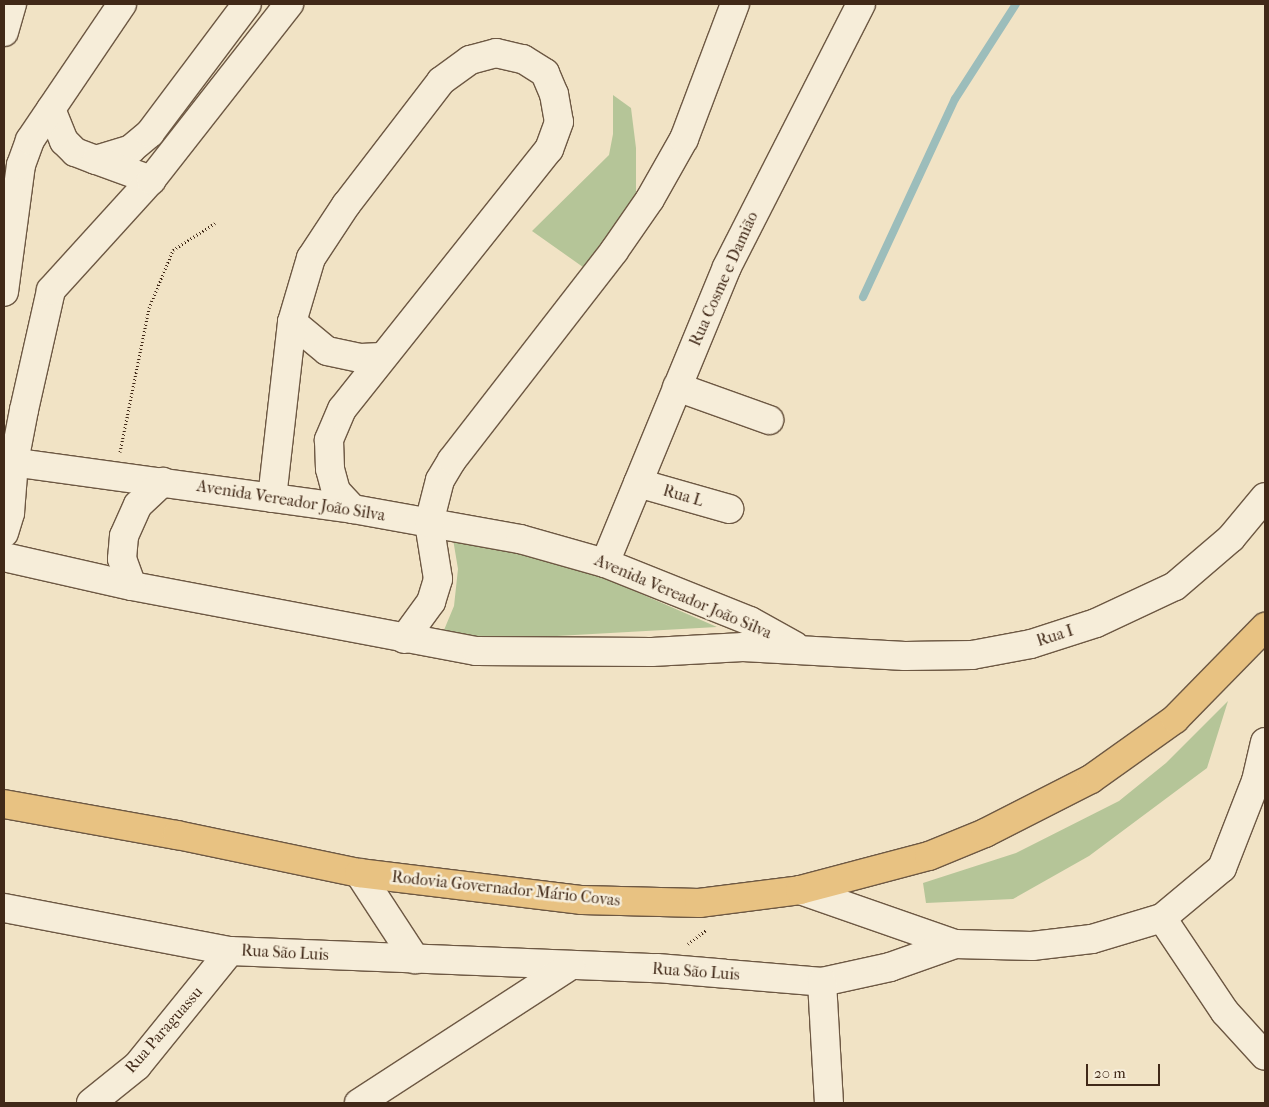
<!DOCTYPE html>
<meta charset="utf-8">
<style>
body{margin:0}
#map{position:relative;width:1269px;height:1107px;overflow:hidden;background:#f1e3c5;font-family:"IM FELL French Canon",serif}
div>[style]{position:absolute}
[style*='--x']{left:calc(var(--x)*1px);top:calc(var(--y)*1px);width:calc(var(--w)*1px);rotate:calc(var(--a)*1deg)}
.green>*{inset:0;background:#b5c598}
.stream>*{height:8px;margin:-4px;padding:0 4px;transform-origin:4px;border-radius:4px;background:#9cbdbb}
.path>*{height:3px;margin-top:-1.5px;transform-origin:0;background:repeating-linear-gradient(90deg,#412918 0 1px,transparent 0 3.5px)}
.roads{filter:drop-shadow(1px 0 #6d5843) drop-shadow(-1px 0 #6d5843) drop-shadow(0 1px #6d5843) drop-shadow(0 -1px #6d5843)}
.minor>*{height:28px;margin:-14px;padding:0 14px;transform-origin:14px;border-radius:14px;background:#f6edd9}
.highway>*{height:28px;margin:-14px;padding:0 14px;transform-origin:14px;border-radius:14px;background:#e8c282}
span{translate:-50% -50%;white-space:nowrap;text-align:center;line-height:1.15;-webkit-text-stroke:5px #f6edd9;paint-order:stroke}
.street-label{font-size:16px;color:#412918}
.frame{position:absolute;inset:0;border:5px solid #412918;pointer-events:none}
.scale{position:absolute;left:1086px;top:1064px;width:74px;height:22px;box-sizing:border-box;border:2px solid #412918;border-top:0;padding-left:6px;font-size:15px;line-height:18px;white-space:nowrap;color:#412918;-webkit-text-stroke:4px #f6edd9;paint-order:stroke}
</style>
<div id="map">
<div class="green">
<i style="clip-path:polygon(613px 95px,631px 108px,636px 148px,636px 197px,590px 272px,532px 231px,609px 155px,613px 134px)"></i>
<i style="clip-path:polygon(453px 539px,575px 565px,717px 627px,487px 640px,444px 630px,454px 606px,458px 569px)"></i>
<i style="clip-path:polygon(1228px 701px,1207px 768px,1089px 856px,1013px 899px,926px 903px,923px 883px,1016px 853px,1119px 801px,1166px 763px)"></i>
</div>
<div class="stream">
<i style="--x:863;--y:297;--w:218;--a:-65.1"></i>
<i style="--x:955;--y:99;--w:113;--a:-57.3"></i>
</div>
<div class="path">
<i style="--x:120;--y:452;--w:147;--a:-78.6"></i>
<i style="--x:149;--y:308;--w:63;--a:-67.5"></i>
<i style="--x:173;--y:250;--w:50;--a:-32.7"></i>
<i style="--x:688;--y:944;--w:24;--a:-38"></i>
</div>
<div class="roads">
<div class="minor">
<i style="--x:4;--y:32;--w:29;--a:-74"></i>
<i style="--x:51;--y:109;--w:35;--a:68"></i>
<i style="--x:64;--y:141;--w:16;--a:45"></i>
<i style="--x:75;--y:152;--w:22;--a:21"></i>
<i style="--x:96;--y:160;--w:37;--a:-17"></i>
<i style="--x:131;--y:149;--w:25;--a:-40"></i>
<i style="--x:150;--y:133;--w:161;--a:-53.1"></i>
<i style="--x:96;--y:160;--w:59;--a:20"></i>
<i style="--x:4;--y:292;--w:128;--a:-82.4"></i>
<i style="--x:21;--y:165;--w:27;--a:-70"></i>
<i style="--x:30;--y:140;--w:164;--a:-55.9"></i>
<i style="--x:292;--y:322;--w:45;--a:39.6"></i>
<i style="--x:327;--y:351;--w:35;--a:12"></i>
<i style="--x:361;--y:358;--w:20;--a:-3"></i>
<i style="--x:677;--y:387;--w:98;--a:19.7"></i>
<i style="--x:4;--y:461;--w:352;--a:7.8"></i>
<i style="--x:353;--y:509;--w:170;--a:10.2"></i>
<i style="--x:520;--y:539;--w:88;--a:15.8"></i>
<i style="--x:605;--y:563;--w:156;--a:21.8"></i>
<i style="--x:750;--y:621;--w:51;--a:29.1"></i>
<i style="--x:638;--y:483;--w:95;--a:15.9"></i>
<i style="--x:272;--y:498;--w:177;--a:-83.5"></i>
<i style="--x:292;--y:322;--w:67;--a:-73.5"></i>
<i style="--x:311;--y:258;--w:64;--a:-56.6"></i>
<i style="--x:346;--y:205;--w:156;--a:-52.5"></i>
<i style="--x:441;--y:81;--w:36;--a:-36"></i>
<i style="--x:470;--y:60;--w:27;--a:-15"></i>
<i style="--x:496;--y:53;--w:28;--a:13"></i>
<i style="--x:523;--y:59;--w:26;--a:32"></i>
<i style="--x:545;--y:73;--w:23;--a:67"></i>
<i style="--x:554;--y:94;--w:28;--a:80"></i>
<i style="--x:559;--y:122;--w:29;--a:110"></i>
<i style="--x:549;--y:149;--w:332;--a:128.5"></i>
<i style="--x:342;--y:409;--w:34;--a:113"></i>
<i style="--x:329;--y:440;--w:29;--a:88"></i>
<i style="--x:330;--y:469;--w:23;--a:75"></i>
<i style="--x:336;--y:491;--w:25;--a:47"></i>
<i style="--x:4;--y:533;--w:21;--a:-73"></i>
<i style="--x:10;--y:513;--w:51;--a:-85.5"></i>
<i style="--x:14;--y:462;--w:53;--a:-79.1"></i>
<i style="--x:24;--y:410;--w:123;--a:-77.3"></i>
<i style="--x:51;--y:290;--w:149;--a:-47.7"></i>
<i style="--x:151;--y:180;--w:224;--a:-51.9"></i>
<i style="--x:4;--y:557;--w:131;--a:12.8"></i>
<i style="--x:132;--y:586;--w:350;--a:10.7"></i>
<i style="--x:476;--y:651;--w:176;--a:0.3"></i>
<i style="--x:652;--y:652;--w:91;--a:-3.1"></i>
<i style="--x:743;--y:647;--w:162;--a:3.2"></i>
<i style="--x:905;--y:656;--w:67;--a:-0.9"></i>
<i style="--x:972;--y:655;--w:60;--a:-10.6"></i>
<i style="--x:1031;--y:644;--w:68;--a:-17.9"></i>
<i style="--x:1096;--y:623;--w:87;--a:-25.1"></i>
<i style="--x:1175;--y:586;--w:74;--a:-40.6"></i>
<i style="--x:1231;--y:538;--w:53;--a:-50.3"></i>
<i style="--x:605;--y:563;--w:320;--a:-67.6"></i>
<i style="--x:727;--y:267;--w:295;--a:-63"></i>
<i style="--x:132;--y:586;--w:29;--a:-110"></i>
<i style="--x:122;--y:559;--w:23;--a:-85"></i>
<i style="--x:124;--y:536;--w:34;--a:-66"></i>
<i style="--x:138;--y:505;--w:34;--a:-43"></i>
<i style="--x:404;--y:639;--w:46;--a:-53.9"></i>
<i style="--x:431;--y:602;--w:24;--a:-73"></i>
<i style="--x:438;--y:579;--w:57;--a:-99.1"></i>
<i style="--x:429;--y:523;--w:44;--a:-75.7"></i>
<i style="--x:440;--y:480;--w:23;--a:-59"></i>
<i style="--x:452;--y:460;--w:264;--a:-52.2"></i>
<i style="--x:614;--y:251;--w:63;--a:-55.3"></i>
<i style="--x:650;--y:199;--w:69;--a:-60.5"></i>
<i style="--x:684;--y:139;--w:144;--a:-69.3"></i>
<i style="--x:359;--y:873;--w:103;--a:56.9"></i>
<i style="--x:800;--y:890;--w:164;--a:19.2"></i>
<i style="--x:955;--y:944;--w:77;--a:1.5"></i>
<i style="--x:1032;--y:946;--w:60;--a:-6.7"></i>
<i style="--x:1092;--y:939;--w:73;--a:-16.7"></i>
<i style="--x:1162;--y:918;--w:78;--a:-39.8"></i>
<i style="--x:1222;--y:868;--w:93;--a:-68.7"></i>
<i style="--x:1256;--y:781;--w:40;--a:-77"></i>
<i style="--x:4;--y:908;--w:230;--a:10.8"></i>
<i style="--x:230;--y:951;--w:427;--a:2.3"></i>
<i style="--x:657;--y:968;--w:166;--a:4.8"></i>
<i style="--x:822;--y:982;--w:70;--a:-12.4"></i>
<i style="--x:890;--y:967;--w:69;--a:-19.5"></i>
<i style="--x:1162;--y:918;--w:113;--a:56.2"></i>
<i style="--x:1225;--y:1012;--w:59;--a:47.7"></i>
<i style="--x:822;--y:982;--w:121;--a:86.7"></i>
<i style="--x:91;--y:1103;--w:59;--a:-38.8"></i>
<i style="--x:137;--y:1066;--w:148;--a:-51"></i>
<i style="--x:359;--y:1103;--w:252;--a:-33"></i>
</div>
<div class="highway">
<i style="--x:4;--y:804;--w:176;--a:10.2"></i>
<i style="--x:177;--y:835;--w:186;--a:11.8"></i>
<i style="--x:359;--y:873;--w:225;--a:6.9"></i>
<i style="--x:582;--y:900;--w:117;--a:1.5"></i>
<i style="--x:699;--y:903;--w:102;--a:-7.3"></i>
<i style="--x:800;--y:890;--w:133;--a:-14.8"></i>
<i style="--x:929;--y:856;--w:61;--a:-22.3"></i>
<i style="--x:985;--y:833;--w:119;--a:-27"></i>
<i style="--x:1091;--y:779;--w:103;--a:-35.5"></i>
<i style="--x:1175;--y:719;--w:129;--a:-45.6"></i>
</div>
</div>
<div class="street-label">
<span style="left:724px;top:279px;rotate:-66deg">Rua Cosme e Damião</span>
<span style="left:683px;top:496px;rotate:16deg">Rua L</span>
<span style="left:291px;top:501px;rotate:9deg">Avenida Vereador João Silva</span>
<span style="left:683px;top:597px;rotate:23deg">Avenida Vereador João Silva</span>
<span style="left:1055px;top:636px;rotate:-18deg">Rua I</span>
<span style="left:506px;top:889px;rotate:6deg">Rodovia Governador Mário Covas</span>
<span style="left:285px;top:953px;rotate:3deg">Rua São Luis</span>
<span style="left:696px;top:972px;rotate:4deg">Rua São Luis</span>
<span style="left:164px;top:1030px;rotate:-49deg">Rua Paraguassu</span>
</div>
<div class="frame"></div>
<div class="scale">20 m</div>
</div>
